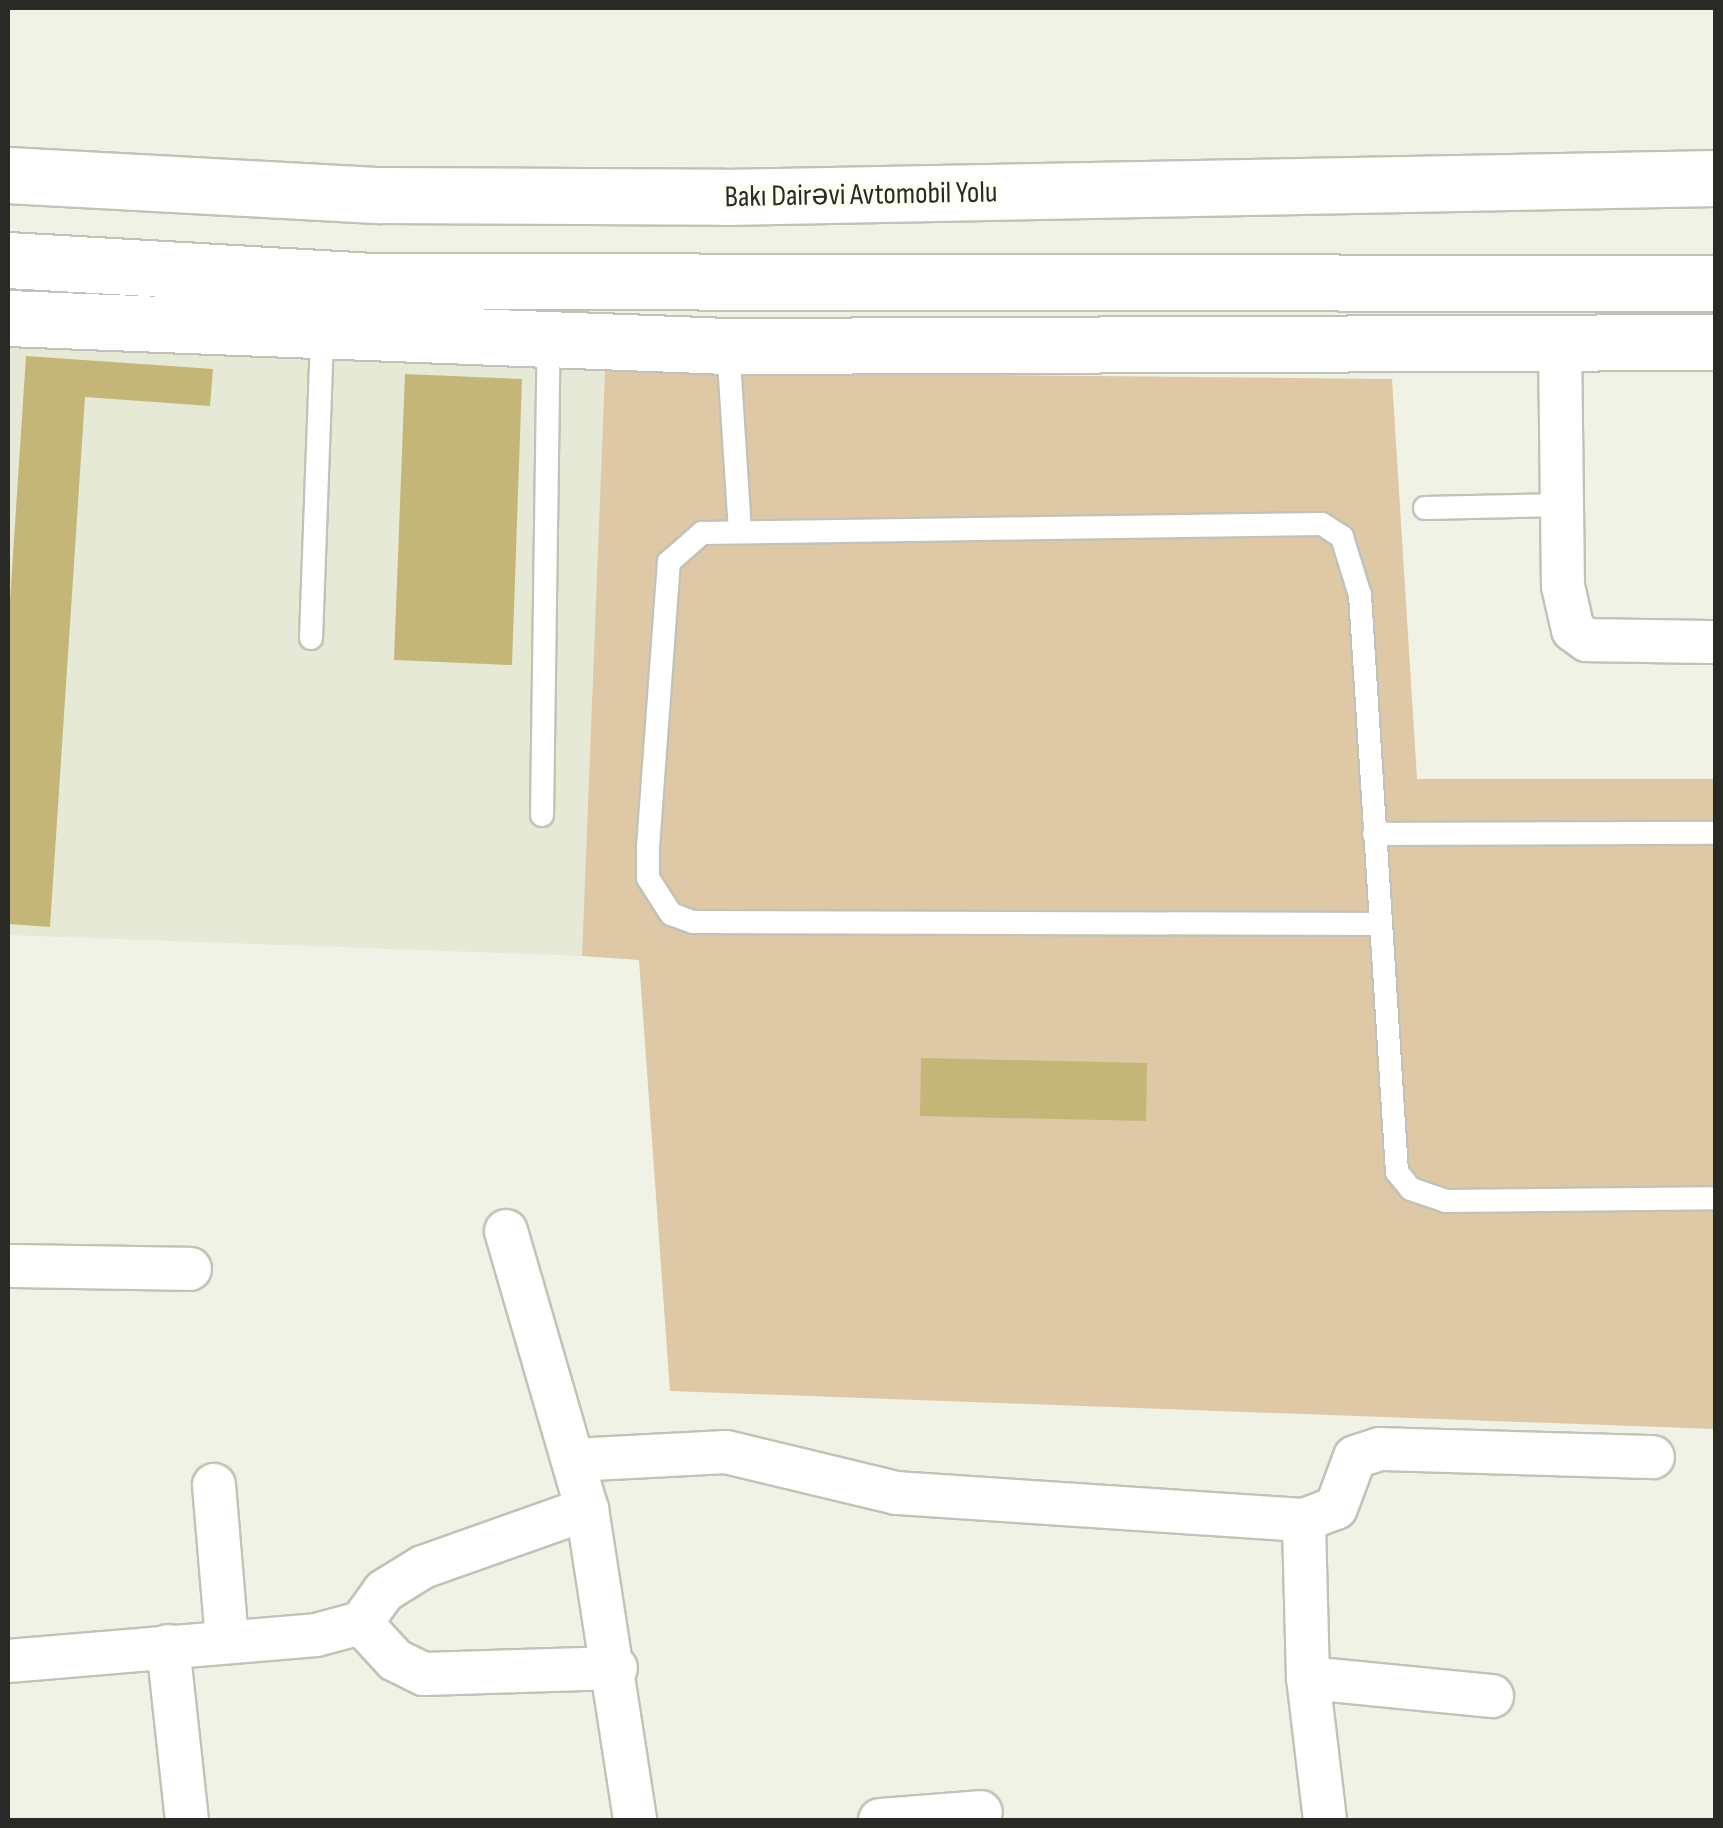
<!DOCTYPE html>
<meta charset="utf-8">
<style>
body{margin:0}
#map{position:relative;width:1723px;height:1828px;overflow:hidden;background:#eff2e5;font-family:"Sofia Sans Condensed",sans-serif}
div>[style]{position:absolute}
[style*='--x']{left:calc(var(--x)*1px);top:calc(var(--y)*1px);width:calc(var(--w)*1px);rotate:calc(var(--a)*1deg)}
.built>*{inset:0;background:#e5e9d5}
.green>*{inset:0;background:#dec8a6}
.building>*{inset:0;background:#c4b676}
.roads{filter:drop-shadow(2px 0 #c1c3b7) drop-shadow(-2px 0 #c1c3b7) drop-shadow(0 2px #c1c3b7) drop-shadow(0 -2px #c1c3b7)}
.lane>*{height:22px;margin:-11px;padding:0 11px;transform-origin:11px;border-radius:11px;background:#fff}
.street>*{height:42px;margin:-21px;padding:0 21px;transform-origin:21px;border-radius:21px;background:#fff}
.secondary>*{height:55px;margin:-27.5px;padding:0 27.5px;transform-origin:27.5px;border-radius:27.5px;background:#fff}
.highway>*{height:55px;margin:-27.5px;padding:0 27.5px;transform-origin:27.5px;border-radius:27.5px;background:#fff}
span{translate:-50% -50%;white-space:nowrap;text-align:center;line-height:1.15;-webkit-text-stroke:9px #fdfff2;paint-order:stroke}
.street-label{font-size:30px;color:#292a25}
.frame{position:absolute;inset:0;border:10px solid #292a25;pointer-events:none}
</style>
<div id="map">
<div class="built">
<i style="clip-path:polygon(8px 335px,605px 371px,582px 956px,8px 935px)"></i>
</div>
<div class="green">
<i style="clip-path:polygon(605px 371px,1392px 379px,1417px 779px,1715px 779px,1715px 1429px,670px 1391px,639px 960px,582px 956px)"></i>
</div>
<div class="building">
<i style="clip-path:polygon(26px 356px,213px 369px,210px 406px,85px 397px,50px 927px,8px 924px,8px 631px)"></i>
<i style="clip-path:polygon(405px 374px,522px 379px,512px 665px,394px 660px)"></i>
<i style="clip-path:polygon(921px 1058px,1147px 1063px,1146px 1121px,920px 1116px)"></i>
</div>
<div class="roads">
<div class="lane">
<i style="--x:728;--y:346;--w:186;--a:86.3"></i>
<i style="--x:1425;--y:508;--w:137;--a:-1.3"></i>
<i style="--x:311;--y:638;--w:304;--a:-87.9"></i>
<i style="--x:542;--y:815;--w:473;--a:-89.2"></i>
<i style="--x:1374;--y:834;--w:342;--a:-0.2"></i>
<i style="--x:1379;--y:924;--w:686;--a:-179.83"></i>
<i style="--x:693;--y:922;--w:23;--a:-160"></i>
<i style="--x:671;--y:914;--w:43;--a:-122.6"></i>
<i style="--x:648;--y:878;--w:31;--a:-90"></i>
<i style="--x:648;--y:847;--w:286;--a:-85.8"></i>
<i style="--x:669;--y:562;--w:44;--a:-41.3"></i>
<i style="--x:702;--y:533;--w:620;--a:-0.83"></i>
<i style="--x:1322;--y:524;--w:24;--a:33"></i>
<i style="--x:1342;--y:537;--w:61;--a:72.8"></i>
<i style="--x:1360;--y:595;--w:578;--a:86.33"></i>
<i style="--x:1397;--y:1172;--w:22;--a:51"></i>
<i style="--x:1411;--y:1189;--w:36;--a:19"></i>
<i style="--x:1445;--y:1201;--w:271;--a:-0.6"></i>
</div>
<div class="street">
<i style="--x:1560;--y:342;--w:244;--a:89.3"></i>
<i style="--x:1563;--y:586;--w:45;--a:77.2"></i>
<i style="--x:1573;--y:630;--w:17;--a:36"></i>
<i style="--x:1587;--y:640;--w:129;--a:0.9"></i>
<i style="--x:506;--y:1231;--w:290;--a:73.8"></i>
<i style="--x:587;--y:1509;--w:315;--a:81.2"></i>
<i style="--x:8;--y:1266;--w:182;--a:0.9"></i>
<i style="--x:573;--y:1460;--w:153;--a:-3"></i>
<i style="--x:726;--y:1452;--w:176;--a:13.5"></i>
<i style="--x:897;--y:1493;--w:408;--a:3.8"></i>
<i style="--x:214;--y:1485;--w:155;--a:85.2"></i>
<i style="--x:361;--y:1623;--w:50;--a:47.4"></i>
<i style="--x:395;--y:1660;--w:32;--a:26"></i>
<i style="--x:424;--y:1674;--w:192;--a:-1.8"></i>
<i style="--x:168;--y:1646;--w:175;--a:83.8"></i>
<i style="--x:8;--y:1661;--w:309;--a:-4.8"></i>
<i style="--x:316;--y:1635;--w:47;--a:-14.9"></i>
<i style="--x:361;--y:1623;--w:39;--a:-54"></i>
<i style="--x:384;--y:1591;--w:46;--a:-31.6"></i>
<i style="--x:423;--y:1567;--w:174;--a:-19.5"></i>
<i style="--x:1308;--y:1678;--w:185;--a:5.6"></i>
<i style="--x:880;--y:1820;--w:101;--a:-4.5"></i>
<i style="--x:1325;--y:1820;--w:143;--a:-96.8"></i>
<i style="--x:1308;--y:1678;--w:158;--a:-91.5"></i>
<i style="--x:1304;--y:1520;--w:34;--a:-21"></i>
<i style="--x:1336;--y:1508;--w:54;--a:-69.6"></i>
<i style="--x:1355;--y:1457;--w:26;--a:-18"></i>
<i style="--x:1380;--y:1449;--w:273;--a:1.7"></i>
</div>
<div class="secondary">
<i style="--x:8;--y:318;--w:721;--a:2.23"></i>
<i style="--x:728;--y:346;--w:988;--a:-0.23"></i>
</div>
<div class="highway">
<i style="--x:8;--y:175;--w:373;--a:3.1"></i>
<i style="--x:380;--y:195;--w:344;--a:0.3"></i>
<i style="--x:724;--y:197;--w:992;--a:-1.1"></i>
<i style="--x:8;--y:260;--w:368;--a:3.3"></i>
<i style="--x:375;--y:281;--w:1341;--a:0.09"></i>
</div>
</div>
<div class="street-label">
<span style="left:861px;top:195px;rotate:-1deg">Bakı Dairəvi Avtomobil Yolu</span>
</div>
<div class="frame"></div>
</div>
